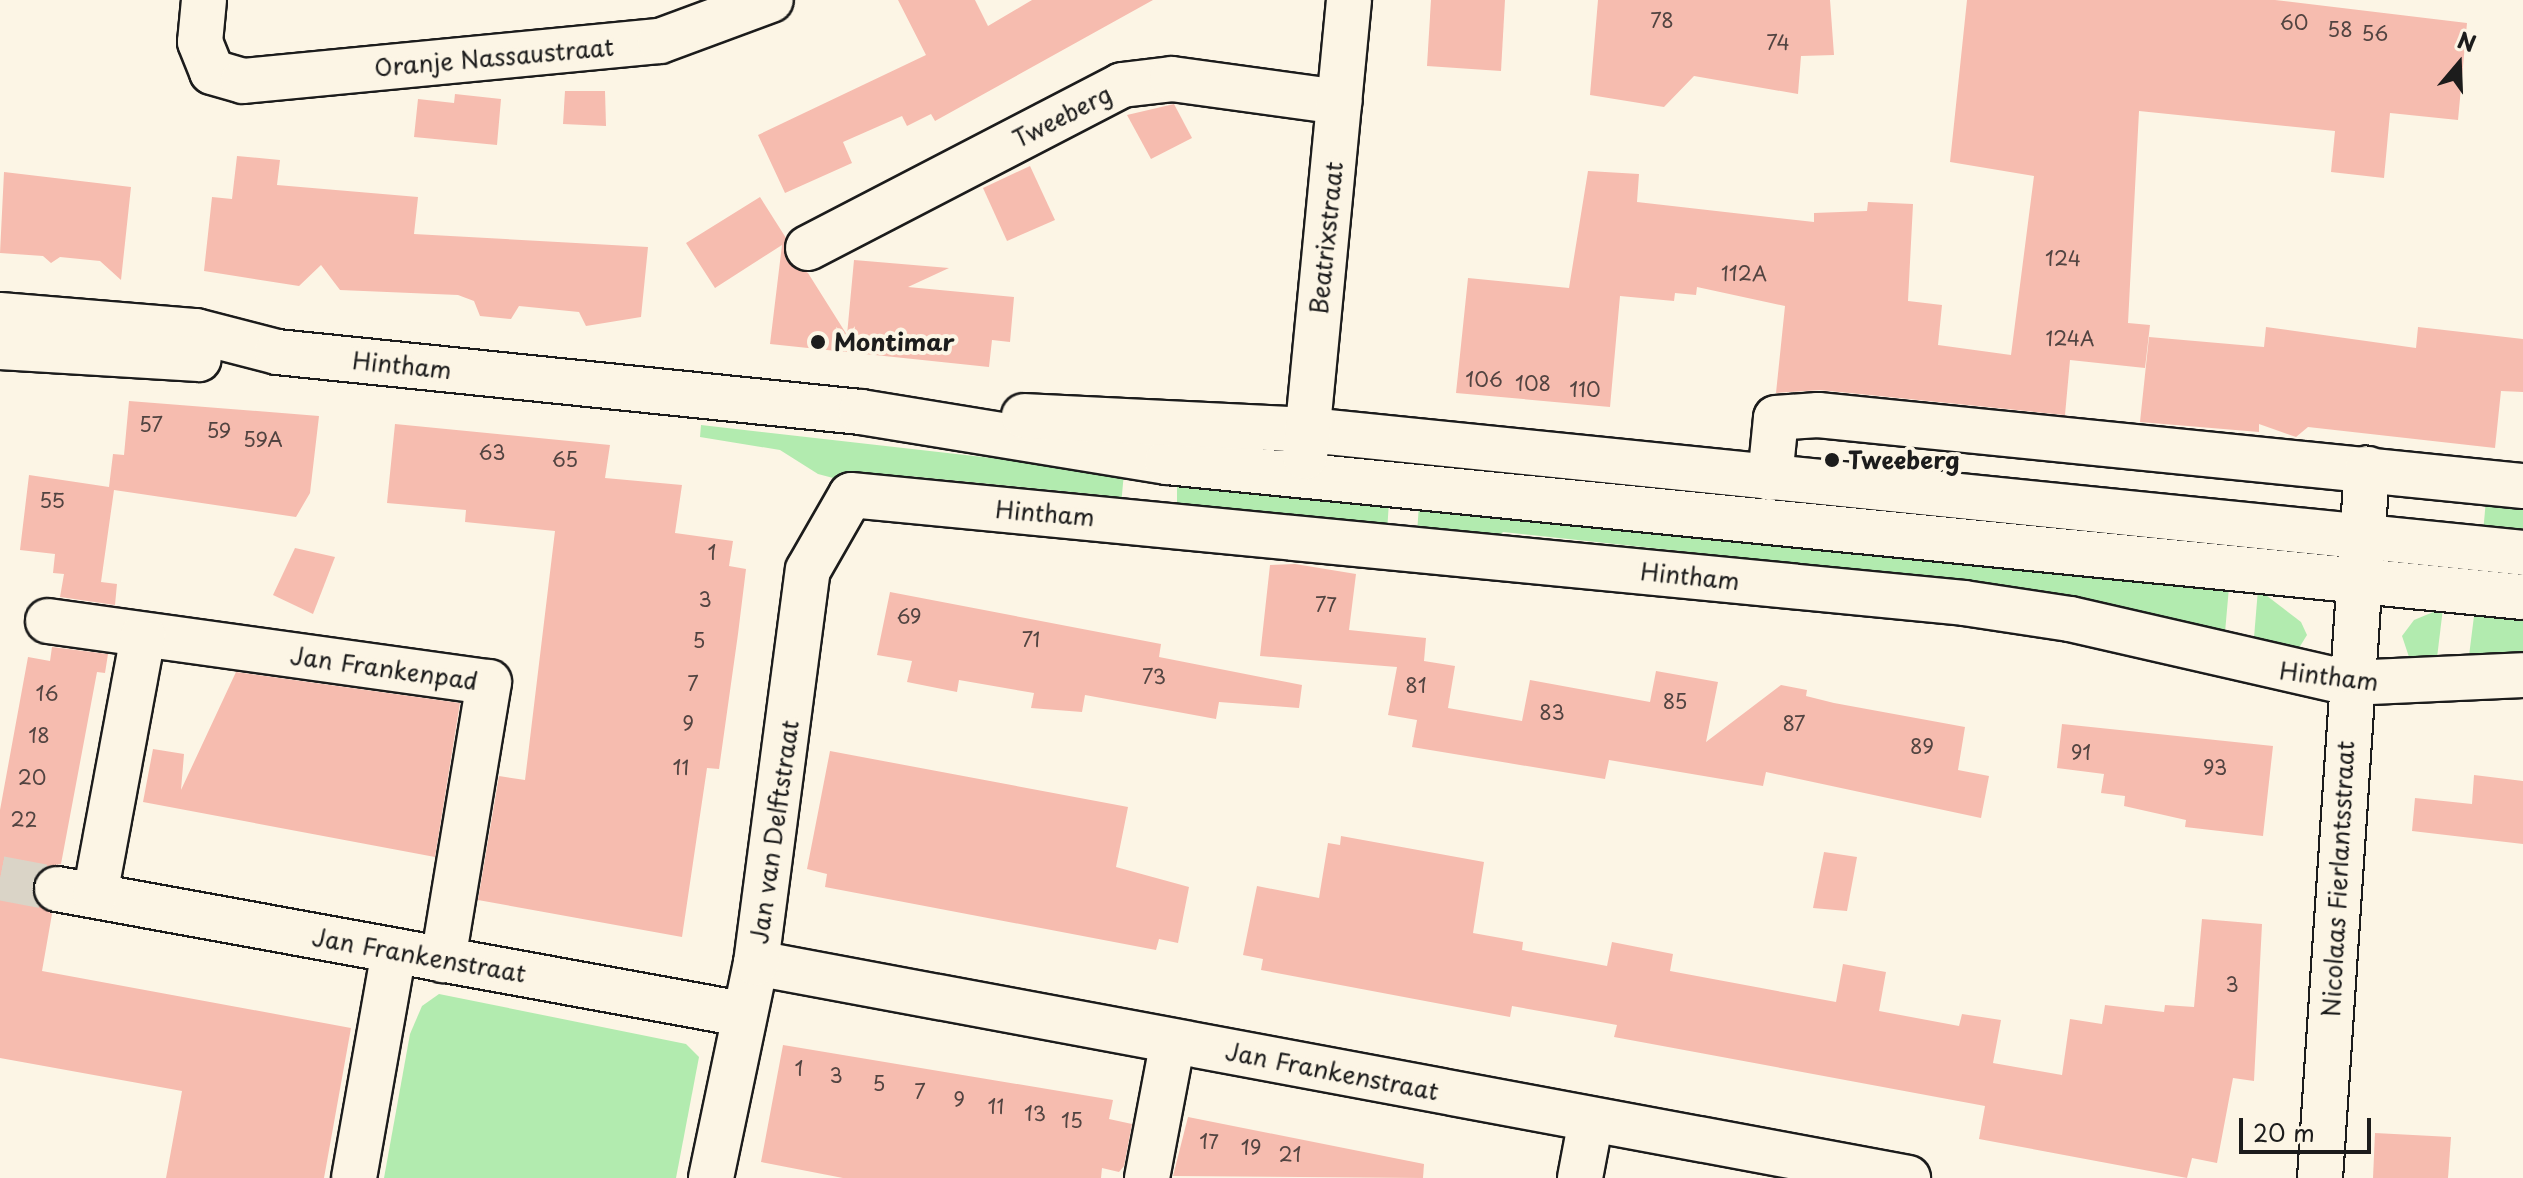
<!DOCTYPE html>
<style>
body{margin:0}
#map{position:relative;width:2523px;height:1178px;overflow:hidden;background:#fcf5e5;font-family:"Playpen Sans",sans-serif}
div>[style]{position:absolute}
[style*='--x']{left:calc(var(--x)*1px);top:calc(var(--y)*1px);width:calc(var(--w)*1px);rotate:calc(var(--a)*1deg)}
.green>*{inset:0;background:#b2ebaf}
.building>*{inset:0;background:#f6bcaf}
.minor-tunnel>*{height:44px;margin-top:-22px;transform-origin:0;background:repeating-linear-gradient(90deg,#dad4c7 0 44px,transparent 0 66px)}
.roads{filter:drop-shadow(2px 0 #1c1c1c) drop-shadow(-2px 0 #1c1c1c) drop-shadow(0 2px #1c1c1c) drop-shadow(0 -2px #1c1c1c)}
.minor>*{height:44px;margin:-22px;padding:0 22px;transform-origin:22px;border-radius:22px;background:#fcf5e5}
.dots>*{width:22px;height:22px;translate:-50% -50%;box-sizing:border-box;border:4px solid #fcf5e5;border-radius:50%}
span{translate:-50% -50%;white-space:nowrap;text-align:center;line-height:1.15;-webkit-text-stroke:8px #fcf5e5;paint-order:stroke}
.number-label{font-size:20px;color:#524441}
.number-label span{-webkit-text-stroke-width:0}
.street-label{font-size:24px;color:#1c1c1c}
.poi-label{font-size:24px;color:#1c1c1c;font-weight:700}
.left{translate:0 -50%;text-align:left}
.north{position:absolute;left:2419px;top:24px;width:80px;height:80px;-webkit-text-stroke:6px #fcf5e5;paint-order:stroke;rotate:19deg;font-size:22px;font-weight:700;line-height:32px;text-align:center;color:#1c1c1c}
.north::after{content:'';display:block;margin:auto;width:28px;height:36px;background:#1c1c1c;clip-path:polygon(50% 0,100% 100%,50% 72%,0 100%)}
.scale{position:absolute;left:2239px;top:1118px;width:132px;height:36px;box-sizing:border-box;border:4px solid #1c1c1c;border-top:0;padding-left:10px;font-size:24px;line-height:28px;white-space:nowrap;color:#1c1c1c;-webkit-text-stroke:6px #fcf5e5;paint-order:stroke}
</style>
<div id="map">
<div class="green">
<i style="clip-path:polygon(701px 425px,1124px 473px,1121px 505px,1102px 495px,908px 476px,893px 488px,852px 483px,818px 474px,780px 450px,700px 437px)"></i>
<i style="clip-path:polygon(1177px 480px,1389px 502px,1387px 532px,1336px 518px,1177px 506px)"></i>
<i style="clip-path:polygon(2486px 500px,2523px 504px,2523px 537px,2483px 533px)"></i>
<i style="clip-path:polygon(1419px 505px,2229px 587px,2224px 644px,2007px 586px,1503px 532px,1495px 541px,1417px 533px)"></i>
<i style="clip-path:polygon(2258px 589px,2301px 622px,2307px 635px,2294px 656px,2253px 650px)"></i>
<i style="clip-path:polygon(2443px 608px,2436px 666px,2410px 660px,2402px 636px,2414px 620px)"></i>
<i style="clip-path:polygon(2475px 608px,2523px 612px,2523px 651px,2469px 656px)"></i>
<i style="clip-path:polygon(439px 994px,686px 1044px,699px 1057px,676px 1178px,384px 1178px,410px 1034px,422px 1006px)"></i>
</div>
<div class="building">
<i style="clip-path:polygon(898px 0,975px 0,988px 26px,1032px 0,1153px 0,935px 121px,931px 114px,907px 126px,902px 116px,843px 142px,852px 163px,785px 193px,758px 135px,926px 55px)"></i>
<i style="clip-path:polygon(1431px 0,1505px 0,1501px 71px,1427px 66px)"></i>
<i style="clip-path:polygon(1598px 0,1830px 0,1834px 55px,1801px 56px,1798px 94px,1694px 76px,1664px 107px,1590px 95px)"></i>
<i style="clip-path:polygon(1967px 0,2275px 0,2467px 23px,2458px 120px,2390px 113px,2384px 178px,2331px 172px,2335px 131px,2139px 111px,2128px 323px,2150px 325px,2145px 368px,2070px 360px,2065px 415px,1820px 390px,1776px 393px,1785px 306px,1697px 287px,1696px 295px,1675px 293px,1674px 301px,1620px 296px,1610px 407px,1456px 393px,1468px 278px,1569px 288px,1588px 171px,1639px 174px,1637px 202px,1814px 222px,1814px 213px,1867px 211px,1868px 202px,1913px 204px,1908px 301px,1942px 305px,1938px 345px,2011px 355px,2034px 176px,1950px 162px)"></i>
<i style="clip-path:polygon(565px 91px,605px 91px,606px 126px,563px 124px)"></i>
<i style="clip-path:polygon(455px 94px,501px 99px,497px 145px,414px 137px,418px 99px,454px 103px)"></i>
<i style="clip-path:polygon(1174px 104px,1192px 138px,1151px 159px,1127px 115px)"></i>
<i style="clip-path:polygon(237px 156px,280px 160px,277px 185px,418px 197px,414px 234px,648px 247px,641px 317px,586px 326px,579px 312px,519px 306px,511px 319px,480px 316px,474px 301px,458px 295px,340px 290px,321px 265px,299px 286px,204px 271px,212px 197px,232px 199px)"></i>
<i style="clip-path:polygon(1030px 166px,1055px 220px,1007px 241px,983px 188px)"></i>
<i style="clip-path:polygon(4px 172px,131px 187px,121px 280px,100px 261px,60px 257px,51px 263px,43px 256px,0 253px)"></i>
<i style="clip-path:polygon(760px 197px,786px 238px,786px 260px,808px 273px,847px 335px,854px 260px,949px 268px,908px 287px,1014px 297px,1010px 342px,992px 340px,989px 367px,770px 344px,782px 245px,715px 288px,686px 243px)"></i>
<i style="clip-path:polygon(2266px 327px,2416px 348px,2418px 327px,2523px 339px,2523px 392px,2501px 391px,2495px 448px,2308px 427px,2296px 437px,2259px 424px,2259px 432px,2140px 422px,2149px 337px,2264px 347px)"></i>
<i style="clip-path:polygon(129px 401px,319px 416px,310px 493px,296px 517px,114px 490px,101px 582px,117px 584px,115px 605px,60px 597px,64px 574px,53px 573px,55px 554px,20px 550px,29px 475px,109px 487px,113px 454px,124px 455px)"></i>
<i style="clip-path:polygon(395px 424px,610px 445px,605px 478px,682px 485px,675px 533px,733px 541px,729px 566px,746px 569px,738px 634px,719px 769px,707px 768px,682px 937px,478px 900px,499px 776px,525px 780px,555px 531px,465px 522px,466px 510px,387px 503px)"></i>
<i style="clip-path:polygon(295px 548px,335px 557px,313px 614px,273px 595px)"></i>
<i style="clip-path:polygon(1295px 564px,1356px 574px,1349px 630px,1426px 638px,1424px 661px,1455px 666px,1448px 708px,1522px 721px,1530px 680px,1650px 702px,1656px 671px,1718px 682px,1706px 742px,1781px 685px,1807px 690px,1806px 696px,1834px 703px,1965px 727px,1958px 770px,1989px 776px,1981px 818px,1766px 772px,1763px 786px,1609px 760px,1605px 779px,1412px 747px,1417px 720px,1388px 715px,1397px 667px,1260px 656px,1270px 565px)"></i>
<i style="clip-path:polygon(890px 592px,1161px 644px,1159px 657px,1302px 685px,1299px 708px,1219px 702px,1216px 719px,1085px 695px,1082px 712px,1031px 708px,1034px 693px,959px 680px,957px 692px,907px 682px,912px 661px,877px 655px)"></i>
<i style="clip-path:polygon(52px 647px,108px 654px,105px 673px,97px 672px,61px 864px,48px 866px,33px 884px,34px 898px,52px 914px,42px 971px,351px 1028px,324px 1178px,166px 1178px,182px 1091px,0 1058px,0 810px,28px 657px,50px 661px)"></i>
<i style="clip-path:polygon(236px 672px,460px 703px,435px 857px,143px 802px,153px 749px,184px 754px,181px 790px)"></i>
<i style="clip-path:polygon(2062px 724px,2273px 746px,2263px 836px,2185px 827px,2186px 820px,2124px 806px,2125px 796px,2101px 793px,2104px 774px,2057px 768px)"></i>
<i style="clip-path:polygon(830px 751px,1128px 807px,1116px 867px,1189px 887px,1178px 943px,1159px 939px,1156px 950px,825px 887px,827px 874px,807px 869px)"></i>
<i style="clip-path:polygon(2474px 775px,2523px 781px,2523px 844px,2412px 831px,2415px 798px,2472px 804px)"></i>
<i style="clip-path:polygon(1341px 836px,1484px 862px,1473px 933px,1523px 942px,1522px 950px,1607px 966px,1612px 942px,1673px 954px,1670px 971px,1836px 1002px,1843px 964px,1886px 972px,1879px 1011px,1959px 1026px,1962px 1014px,2001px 1020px,1993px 1063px,2062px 1075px,2070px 1019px,2102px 1024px,2105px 1005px,2164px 1012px,2165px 1005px,2194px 1007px,2202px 919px,2262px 924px,2254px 1081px,2233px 1078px,2217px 1163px,2192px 1158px,2187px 1178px,1979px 1139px,1985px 1106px,1614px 1037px,1617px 1025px,1512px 1006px,1510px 1017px,1261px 970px,1263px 959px,1243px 955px,1257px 886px,1319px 898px,1328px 843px,1340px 845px)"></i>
<i style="clip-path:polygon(1824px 852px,1857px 857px,1847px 911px,1813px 908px)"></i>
<i style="clip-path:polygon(783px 1045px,1113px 1100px,1109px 1119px,1132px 1124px,1124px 1166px,1119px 1172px,1102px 1168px,1101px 1178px,843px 1178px,761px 1162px)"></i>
<i style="clip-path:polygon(1188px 1117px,1424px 1164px,1423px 1178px,1173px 1176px)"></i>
<i style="clip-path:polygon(2375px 1133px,2451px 1137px,2448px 1178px,2373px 1178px)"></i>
</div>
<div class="minor-tunnel">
<i style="--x:0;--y:878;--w:58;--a:10.9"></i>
</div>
<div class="roads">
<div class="minor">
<i style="--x:204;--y:0;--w:42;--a:95.4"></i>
<i style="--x:200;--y:42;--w:32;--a:68"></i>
<i style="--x:212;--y:72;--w:32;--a:16"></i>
<i style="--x:243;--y:81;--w:419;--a:-5.5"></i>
<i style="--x:660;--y:41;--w:118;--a:-20.3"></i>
<i style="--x:808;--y:248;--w:354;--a:-27.4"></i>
<i style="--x:1122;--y:85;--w:50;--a:-6.8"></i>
<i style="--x:1172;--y:79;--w:169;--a:7.8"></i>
<i style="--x:0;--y:315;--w:197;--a:4.7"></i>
<i style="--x:196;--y:331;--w:84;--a:14.5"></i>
<i style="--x:277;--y:352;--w:587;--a:5.87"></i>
<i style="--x:861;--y:412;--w:310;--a:9.3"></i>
<i style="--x:1167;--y:462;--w:1363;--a:5.69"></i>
<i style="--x:0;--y:347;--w:199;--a:3.5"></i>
<i style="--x:1024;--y:416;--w:284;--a:2.8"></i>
<i style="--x:1308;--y:430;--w:1221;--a:5.78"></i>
<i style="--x:1305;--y:457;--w:459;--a:-84.5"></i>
<i style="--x:1770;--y:478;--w:60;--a:-84.3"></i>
<i style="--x:1776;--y:418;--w:42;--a:-4.1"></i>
<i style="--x:1818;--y:415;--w:709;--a:5.75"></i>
<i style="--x:48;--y:621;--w:445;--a:7.9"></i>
<i style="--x:489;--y:682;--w:282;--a:99.4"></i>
<i style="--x:57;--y:889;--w:696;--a:10.34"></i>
<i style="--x:95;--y:895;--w:264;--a:-79.5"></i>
<i style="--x:756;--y:963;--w:1172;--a:10.57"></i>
<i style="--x:354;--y:1178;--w:230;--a:-80"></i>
<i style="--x:711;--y:1178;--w:220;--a:-78.2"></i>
<i style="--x:756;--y:963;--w:396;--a:-82.5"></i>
<i style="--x:808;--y:570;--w:86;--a:-60.2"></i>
<i style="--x:851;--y:495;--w:1118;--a:5.54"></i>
<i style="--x:1964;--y:603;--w:107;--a:8.6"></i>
<i style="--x:2070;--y:619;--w:286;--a:12.9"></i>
<i style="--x:2349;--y:683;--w:174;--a:-2.6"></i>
<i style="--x:1147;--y:1178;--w:139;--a:-79.3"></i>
<i style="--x:1580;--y:1178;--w:59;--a:-79.3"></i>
<i style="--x:2320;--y:1178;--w:711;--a:-86.21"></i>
</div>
</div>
<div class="dots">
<i style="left:818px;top:342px;background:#1c1c1c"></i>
<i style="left:1832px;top:460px;background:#1c1c1c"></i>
</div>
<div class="number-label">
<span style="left:1662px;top:20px">78</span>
<span style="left:2294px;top:22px">60</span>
<span style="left:2340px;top:29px">58</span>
<span style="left:2375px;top:33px">56</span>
<span style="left:1778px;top:42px">74</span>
<span style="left:2063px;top:258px">124</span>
<span style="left:1744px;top:273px">112A</span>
<span style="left:2070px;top:338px">124A</span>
<span style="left:1484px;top:379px">106</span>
<span style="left:1533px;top:383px">108</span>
<span style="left:1585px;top:389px">110</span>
<span style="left:151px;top:424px">57</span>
<span style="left:219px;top:430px">59</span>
<span style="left:263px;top:439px">59A</span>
<span style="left:492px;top:452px">63</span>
<span style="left:565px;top:459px">65</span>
<span style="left:52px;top:500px">55</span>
<span style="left:712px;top:552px">1</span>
<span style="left:705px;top:599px">3</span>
<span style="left:1326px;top:604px">77</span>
<span style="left:909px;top:616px">69</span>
<span style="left:1031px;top:639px">71</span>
<span style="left:699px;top:640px">5</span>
<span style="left:1154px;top:676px">73</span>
<span style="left:693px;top:683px">7</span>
<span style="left:1416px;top:685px">81</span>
<span style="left:47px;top:693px">16</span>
<span style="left:1675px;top:701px">85</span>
<span style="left:1552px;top:712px">83</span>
<span style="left:688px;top:723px">9</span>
<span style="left:1794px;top:723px">87</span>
<span style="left:39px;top:735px">18</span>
<span style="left:1922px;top:746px">89</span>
<span style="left:2081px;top:752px">91</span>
<span style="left:681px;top:767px">11</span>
<span style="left:2215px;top:767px">93</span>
<span style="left:32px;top:777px">20</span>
<span style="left:24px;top:819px">22</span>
<span style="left:2232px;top:984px">3</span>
<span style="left:799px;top:1068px">1</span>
<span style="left:836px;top:1075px">3</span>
<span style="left:879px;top:1083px">5</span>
<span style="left:920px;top:1091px">7</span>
<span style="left:959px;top:1099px">9</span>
<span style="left:996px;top:1106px">11</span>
<span style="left:1035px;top:1113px">13</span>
<span style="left:1072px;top:1120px">15</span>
<span style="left:1209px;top:1141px">17</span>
<span style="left:1251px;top:1147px">19</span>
<span style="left:1290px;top:1154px">21</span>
</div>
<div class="street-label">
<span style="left:494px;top:57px;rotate:-5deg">Oranje Nassaustraat</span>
<span style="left:1062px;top:116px;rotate:-27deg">Tweeberg</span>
<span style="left:1326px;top:238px;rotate:-84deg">Beatrixstraat</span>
<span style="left:402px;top:365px;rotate:6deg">Hintham</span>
<span style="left:1045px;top:513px;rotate:5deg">Hintham</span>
<span style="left:1690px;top:576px;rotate:6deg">Hintham</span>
<span style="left:384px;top:668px;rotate:8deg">Jan Frankenpad</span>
<span style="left:2329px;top:676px;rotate:7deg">Hintham</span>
<span style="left:774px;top:832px;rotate:-82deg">Jan van Delftstraat</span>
<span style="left:2338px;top:879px;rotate:-87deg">Nicolaas Fierlantsstraat</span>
<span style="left:419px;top:955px;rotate:10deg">Jan Frankenstraat</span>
<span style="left:1332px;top:1071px;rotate:11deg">Jan Frankenstraat</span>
</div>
<div class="poi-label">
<span class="left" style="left:834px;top:342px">Montimar</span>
<span class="left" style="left:1848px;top:460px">Tweeberg</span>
</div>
<div class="north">N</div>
<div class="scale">20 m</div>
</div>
